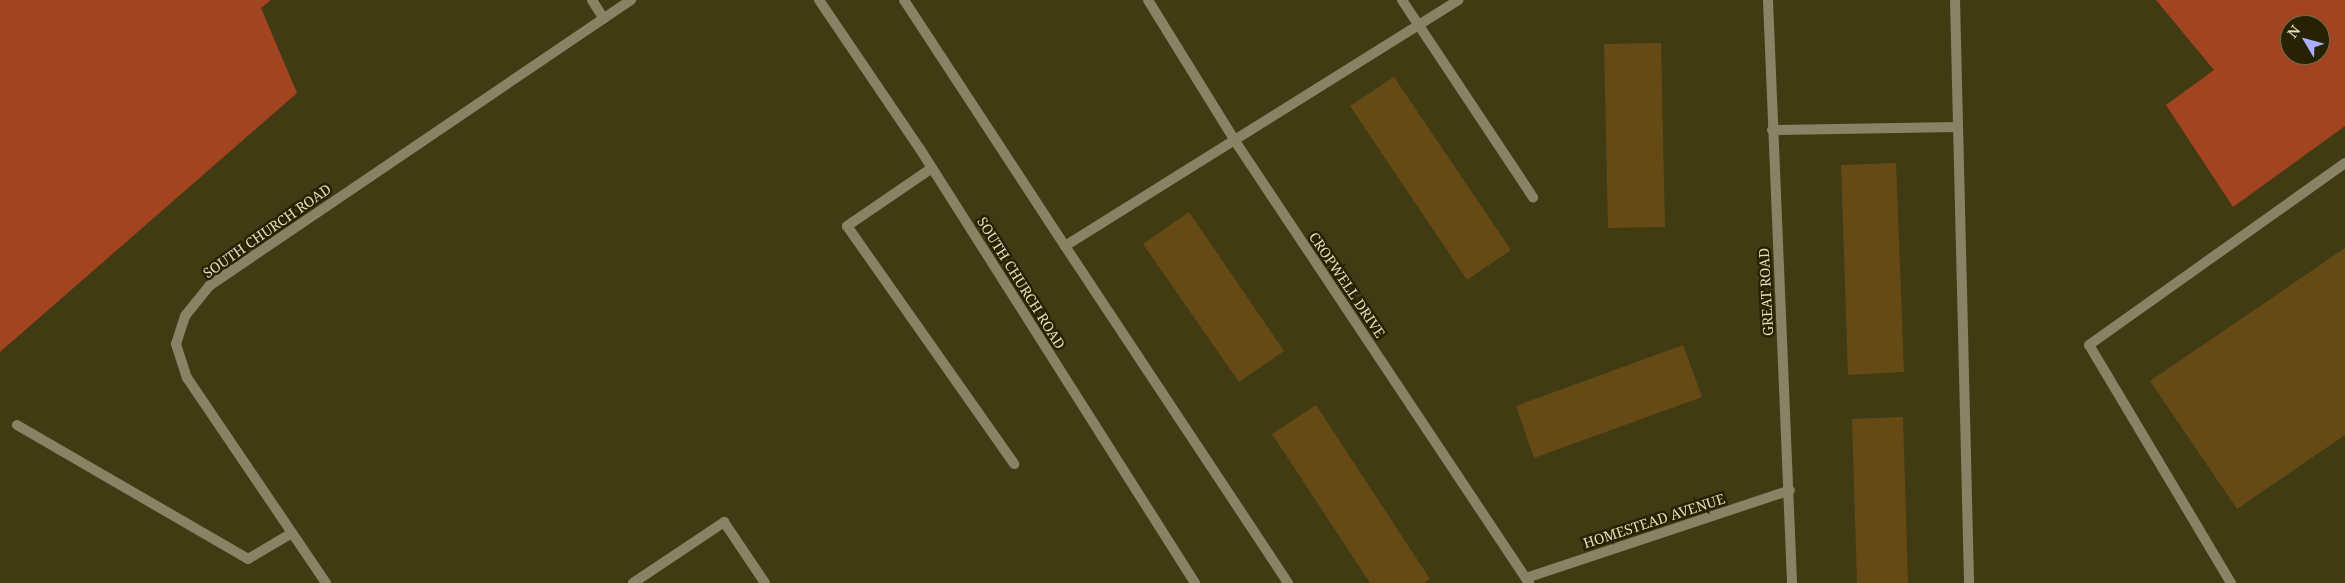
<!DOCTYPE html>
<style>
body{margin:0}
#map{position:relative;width:2345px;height:583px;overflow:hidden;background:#413b13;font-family:"Noto Serif",serif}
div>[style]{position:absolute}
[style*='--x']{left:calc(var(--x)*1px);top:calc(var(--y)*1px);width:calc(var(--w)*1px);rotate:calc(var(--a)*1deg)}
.green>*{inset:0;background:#a34420}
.building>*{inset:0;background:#654a15}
.service>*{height:10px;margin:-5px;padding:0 5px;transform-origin:5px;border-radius:5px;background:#888365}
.minor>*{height:10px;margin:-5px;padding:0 5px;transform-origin:5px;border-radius:5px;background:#888365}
span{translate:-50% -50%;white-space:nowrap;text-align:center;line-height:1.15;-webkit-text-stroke:5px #272203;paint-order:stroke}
.street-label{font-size:14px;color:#e3ddb9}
.north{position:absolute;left:2280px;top:15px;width:50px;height:50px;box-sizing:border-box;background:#272203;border:1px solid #726d4c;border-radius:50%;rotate:307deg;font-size:14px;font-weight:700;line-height:20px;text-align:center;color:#e3ddb9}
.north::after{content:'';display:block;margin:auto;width:18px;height:22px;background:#aab0fc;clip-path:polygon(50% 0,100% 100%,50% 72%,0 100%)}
</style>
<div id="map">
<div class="green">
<i style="clip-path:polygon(0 0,271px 0,261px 8px,297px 93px,0 352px)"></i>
<i style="clip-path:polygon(evenodd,2156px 0,2345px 0,2345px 126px,2233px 207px,2166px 105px,2214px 70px,2156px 0,2290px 25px,2320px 25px,2320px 55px,2290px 55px,2290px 25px)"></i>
</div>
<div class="building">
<i style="clip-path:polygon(1661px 43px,1665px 227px,1608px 228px,1604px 44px)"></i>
<i style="clip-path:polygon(1394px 77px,1511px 250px,1467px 280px,1350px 106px)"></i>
<i style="clip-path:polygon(1896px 163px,1904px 372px,1848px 375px,1841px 165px)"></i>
<i style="clip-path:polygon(1189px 212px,1284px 351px,1239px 382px,1143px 244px)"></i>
<i style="clip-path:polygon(2345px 248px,2345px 435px,2237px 509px,2150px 381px)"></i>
<i style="clip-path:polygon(1683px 345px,1702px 397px,1534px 458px,1516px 406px)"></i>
<i style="clip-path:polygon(1316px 405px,1430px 579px,1424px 583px,1370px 583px,1272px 434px)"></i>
<i style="clip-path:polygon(1903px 417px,1908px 583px,1857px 583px,1852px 419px)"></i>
</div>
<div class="service">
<i style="--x:592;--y:0;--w:22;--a:58"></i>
<i style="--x:2231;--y:583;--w:277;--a:-120.8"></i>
<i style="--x:2089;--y:345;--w:314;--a:-35.4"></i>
</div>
<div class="minor">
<i style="--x:819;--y:0;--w:180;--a:55.9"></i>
<i style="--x:920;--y:149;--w:514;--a:57.64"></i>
<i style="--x:904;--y:0;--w:294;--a:56.8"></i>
<i style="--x:1065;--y:246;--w:464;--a:-32"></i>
<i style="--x:1148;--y:0;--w:166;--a:58.3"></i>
<i style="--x:1235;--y:141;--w:531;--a:56.37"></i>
<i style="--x:1402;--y:0;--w:237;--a:56.4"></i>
<i style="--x:1768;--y:0;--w:583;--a:87.64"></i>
<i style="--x:1955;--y:0;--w:583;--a:88.62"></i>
<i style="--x:1772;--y:130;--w:186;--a:-0.9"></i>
<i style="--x:932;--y:168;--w:103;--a:145.7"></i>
<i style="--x:847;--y:226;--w:291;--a:54.9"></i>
<i style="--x:1065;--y:246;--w:404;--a:56.5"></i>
<i style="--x:17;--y:425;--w:267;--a:30.1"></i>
<i style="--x:248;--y:559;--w:51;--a:-30.6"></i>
<i style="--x:1526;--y:578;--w:278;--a:-18.4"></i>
<i style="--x:326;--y:583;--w:248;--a:-124.1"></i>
<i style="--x:187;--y:378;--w:36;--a:-108"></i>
<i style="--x:176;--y:344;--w:29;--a:-72"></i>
<i style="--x:185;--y:316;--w:38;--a:-51"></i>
<i style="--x:209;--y:286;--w:510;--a:-34.13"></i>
<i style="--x:633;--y:583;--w:110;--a:-33.8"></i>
<i style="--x:724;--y:522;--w:73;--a:56.1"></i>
</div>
<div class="street-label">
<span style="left:267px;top:231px;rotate:-35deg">SOUTH CHURCH ROAD</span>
<span style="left:1021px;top:283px;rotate:58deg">SOUTH CHURCH ROAD</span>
<span style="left:1347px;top:285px;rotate:56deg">CROPWELL DRIVE</span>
<span style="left:1766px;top:292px;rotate:-93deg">GREAT ROAD</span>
<span style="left:1654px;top:521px;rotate:-18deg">HOMESTEAD AVENUE</span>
</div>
<div class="north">N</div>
</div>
